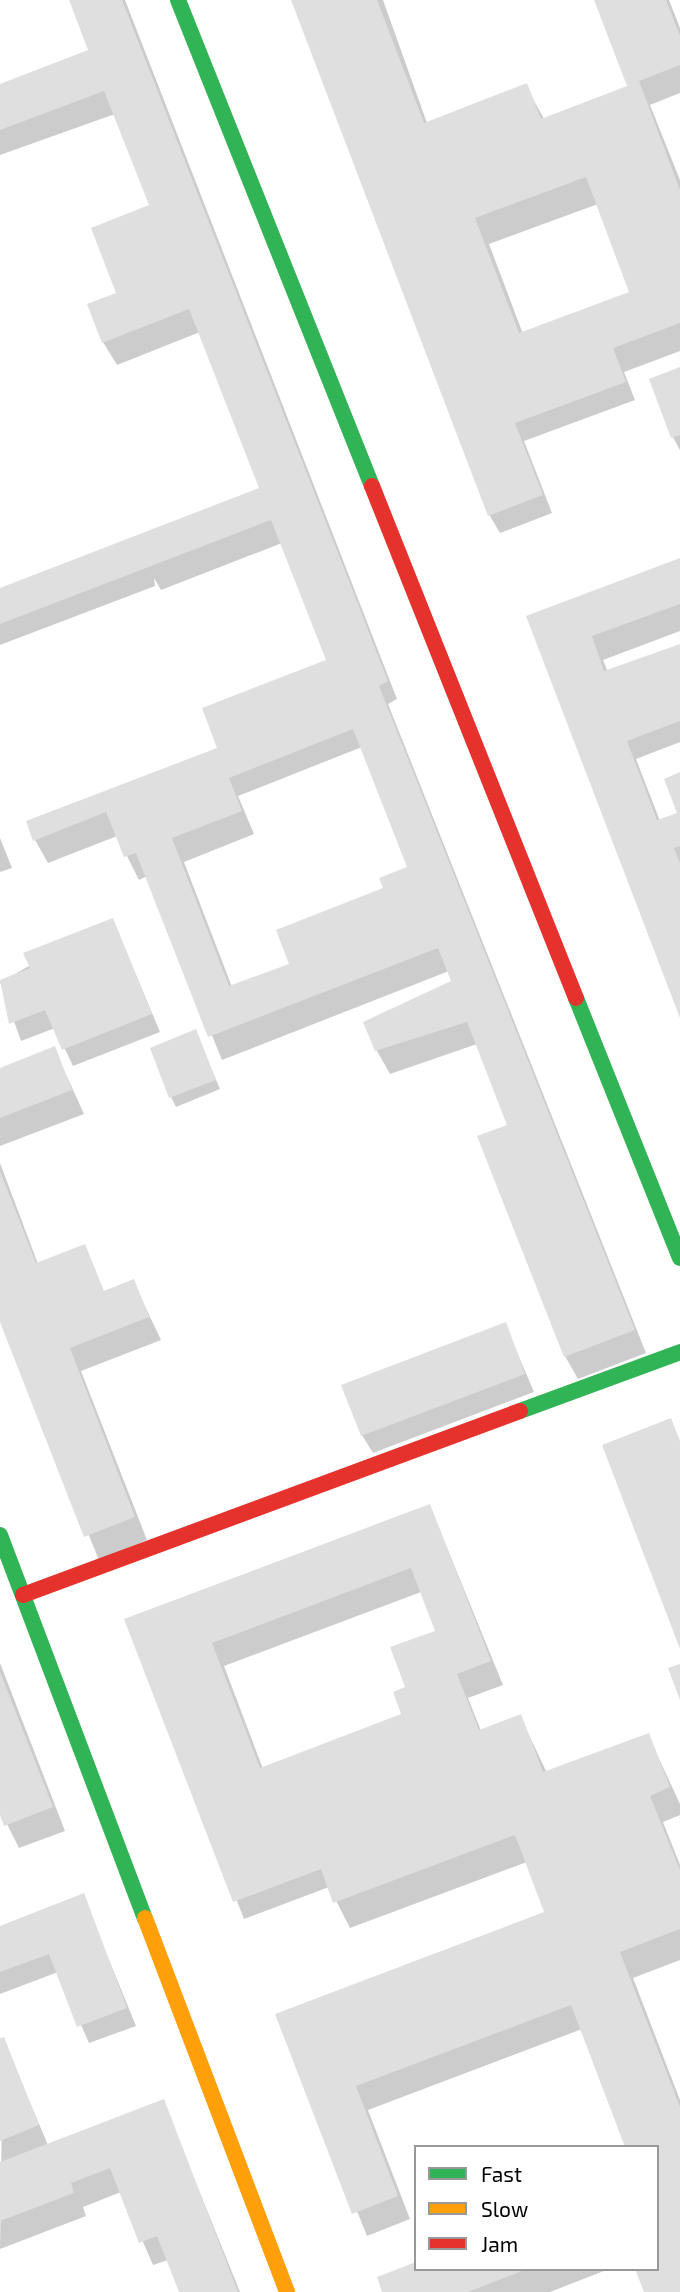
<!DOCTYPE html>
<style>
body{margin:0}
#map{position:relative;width:680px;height:2292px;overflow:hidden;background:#fff;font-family:"Exo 2",sans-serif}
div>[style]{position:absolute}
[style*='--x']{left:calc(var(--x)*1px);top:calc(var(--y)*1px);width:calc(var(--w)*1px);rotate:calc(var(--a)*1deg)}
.shadow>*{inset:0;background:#0003}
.building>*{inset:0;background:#dfdfdf}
.fast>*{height:16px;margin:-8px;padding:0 8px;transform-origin:8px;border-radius:8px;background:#30b455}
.slow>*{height:16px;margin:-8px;padding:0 8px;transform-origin:8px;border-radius:8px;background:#ff9f0a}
.jam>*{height:16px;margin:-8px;padding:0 8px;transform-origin:8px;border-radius:8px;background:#e5322d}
span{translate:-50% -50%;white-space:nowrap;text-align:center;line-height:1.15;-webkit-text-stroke:7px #fff;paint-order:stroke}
.legend{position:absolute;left:414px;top:2145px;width:245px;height:126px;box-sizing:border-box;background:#fff;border:2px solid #999;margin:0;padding:9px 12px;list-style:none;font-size:21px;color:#000}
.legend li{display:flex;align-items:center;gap:14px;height:35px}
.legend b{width:35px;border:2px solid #999}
</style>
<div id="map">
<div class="shadow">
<i style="clip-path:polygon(evenodd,70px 0,125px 0,397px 699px,388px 704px,646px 1353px,578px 1379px,565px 1356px,509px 1126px,477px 1044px,390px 1074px,377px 1051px,365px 1023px,453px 982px,449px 971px,222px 1060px,147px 876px,139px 880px,117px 836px,48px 863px,35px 840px,216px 750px,328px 661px,282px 543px,161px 590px,154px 578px,155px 586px,0 645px,0 590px,261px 489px,200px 332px,117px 365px,103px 342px,151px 206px,115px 114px,0 155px,0 86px,90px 51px,70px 0,362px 747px,409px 868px,291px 964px,232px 987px,184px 862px,254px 834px,238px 796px,362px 747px)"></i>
<i style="clip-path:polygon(evenodd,293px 0,383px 0,427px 123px,526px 86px,544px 119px,629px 87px,596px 0,669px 0,680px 28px,680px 93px,650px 105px,680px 180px,680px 351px,624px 372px,635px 400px,524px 441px,552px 513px,500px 533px,490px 516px,293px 0,598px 204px,631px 293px,523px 334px,489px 244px,598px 204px)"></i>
<i style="clip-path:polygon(680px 369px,680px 450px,673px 437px)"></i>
<i style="clip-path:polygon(680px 560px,680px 631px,603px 660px,608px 672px,680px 645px,680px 742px,636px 759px,660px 821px,679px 814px,680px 774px,680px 1014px,528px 617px)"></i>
<i style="clip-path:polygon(0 838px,12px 868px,0 872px)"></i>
<i style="clip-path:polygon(113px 920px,160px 1032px,73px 1066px,55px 1028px,21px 1041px,0 982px)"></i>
<i style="clip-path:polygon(195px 1031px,220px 1089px,176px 1107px,171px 1097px)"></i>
<i style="clip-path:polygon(54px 1048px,84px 1114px,0 1146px,0 1069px)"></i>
<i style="clip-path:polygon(0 1163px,38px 1264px,84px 1246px,105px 1299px,133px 1281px,161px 1340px,81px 1371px,147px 1540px,99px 1560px,0 1318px)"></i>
<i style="clip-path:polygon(505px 1324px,534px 1392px,373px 1453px,362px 1435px)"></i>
<i style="clip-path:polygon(evenodd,430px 1506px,503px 1685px,468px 1698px,481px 1731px,520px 1716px,547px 1773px,648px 1735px,680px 1804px,680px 1815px,663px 1822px,680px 1865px,680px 1960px,633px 1978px,680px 2100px,680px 2292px,646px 2292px,657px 2269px,657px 2147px,582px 2029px,368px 2110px,410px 2219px,367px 2236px,278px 2015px,546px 1913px,527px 1862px,350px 1928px,329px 1887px,244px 1919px,126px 1620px,430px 1506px,421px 1592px,438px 1632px,403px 1715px,263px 1769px,224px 1666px,421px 1592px)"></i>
<i style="clip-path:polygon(0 1663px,65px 1831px,19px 1848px,0 1810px)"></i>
<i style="clip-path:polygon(83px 1896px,136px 2026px,89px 2043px,58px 1972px,0 1994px,0 1927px)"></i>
<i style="clip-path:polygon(3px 2039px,48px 2145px,163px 2101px,240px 2292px,180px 2292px,168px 2260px,153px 2265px,121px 2192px,83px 2207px,86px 2216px,0 2249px)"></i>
<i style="clip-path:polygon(416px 2269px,609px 2269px,550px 2292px,384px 2292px)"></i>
</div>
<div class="building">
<i style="clip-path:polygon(evenodd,69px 0,122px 0,388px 681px,379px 686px,635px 1330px,564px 1357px,477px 1136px,507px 1125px,467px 1022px,375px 1051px,363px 1022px,451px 981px,438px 948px,208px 1037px,136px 853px,124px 857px,106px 812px,33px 841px,26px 821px,217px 748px,202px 708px,326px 660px,271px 520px,0 624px,0 588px,259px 488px,189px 309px,102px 343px,87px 304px,116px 293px,91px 228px,149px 205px,104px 91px,0 130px,0 84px,88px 50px,69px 0,353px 729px,407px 867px,379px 878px,383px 888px,276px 930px,289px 964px,229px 986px,172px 838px,242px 811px,229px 778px,353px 729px)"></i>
<i style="clip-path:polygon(evenodd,291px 0,377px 0,424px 123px,527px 83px,541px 119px,627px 86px,594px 0,666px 0,680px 36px,680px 65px,639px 81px,680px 190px,680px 323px,613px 348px,626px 382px,515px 423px,543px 495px,488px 516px,291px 0,586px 177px,629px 292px,519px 333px,475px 218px,586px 177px)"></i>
<i style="clip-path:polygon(680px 367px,680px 435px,671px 438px,649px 379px)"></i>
<i style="clip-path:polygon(680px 558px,680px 604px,592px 636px,604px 671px,680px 644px,680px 721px,627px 741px,657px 820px,677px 813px,664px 779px,680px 772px,680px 846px,674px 848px,680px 863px,680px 1018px,526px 616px)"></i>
<i style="clip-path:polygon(113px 918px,152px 1014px,62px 1050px,45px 1010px,9px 1024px,0 980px,30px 968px,23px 953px)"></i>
<i style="clip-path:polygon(196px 1029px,216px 1080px,169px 1098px,150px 1048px)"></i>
<i style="clip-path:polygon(55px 1046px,72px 1090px,0 1118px,0 1068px)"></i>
<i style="clip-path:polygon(0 1171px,36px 1263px,85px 1244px,104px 1291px,134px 1279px,149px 1317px,70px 1348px,135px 1517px,84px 1537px,0 1322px)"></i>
<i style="clip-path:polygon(506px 1322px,525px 1374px,361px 1436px,341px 1385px)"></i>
<i style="clip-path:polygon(671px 1418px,680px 1441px,680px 1649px,602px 1445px)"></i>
<i style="clip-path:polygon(evenodd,430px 1504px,491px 1661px,457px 1674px,479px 1730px,521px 1714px,543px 1772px,649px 1733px,670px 1787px,650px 1796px,680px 1870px,680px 1929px,620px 1952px,680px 2107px,680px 2292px,644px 2292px,635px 2269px,657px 2269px,657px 2147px,625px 2147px,571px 2005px,356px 2086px,398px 2196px,352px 2214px,275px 2014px,544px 1912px,515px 1835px,333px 1903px,321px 1869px,233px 1902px,124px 1619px,430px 1504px,411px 1568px,435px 1631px,390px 1647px,405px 1687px,393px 1692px,401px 1714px,260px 1768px,212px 1643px,411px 1568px)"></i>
<i style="clip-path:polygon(680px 1664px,680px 1700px,668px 1668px)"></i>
<i style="clip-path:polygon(0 1672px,53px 1807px,4px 1826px,0 1815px)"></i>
<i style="clip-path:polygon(84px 1893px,127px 2008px,77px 2027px,49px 1954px,0 1972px,0 1926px)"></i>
<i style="clip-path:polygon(4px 2037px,39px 2125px,0 2141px,0 2038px)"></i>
<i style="clip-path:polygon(164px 2099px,215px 2232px,238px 2292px,179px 2292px,157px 2236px,139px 2243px,110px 2168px,71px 2183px,74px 2193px,0 2221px,0 2162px)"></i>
<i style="clip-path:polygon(416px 2262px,416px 2269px,527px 2269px,468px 2292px,382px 2292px,377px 2277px)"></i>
</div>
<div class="fast">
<i style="--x:178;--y:0;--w:523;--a:68.24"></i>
<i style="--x:576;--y:998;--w:280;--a:68.2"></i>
<i style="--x:520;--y:1411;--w:171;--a:-20.2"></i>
<i style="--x:0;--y:1535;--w:410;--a:69.3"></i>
</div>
<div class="slow">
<i style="--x:145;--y:1918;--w:400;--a:69.2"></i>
</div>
<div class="jam">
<i style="--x:372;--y:486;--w:551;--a:68.28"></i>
<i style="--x:23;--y:1595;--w:530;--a:-20.32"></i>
</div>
<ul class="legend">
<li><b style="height:9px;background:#30b455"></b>Fast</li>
<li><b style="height:9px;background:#ff9f0a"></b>Slow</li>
<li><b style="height:9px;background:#e5322d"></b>Jam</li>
</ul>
</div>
